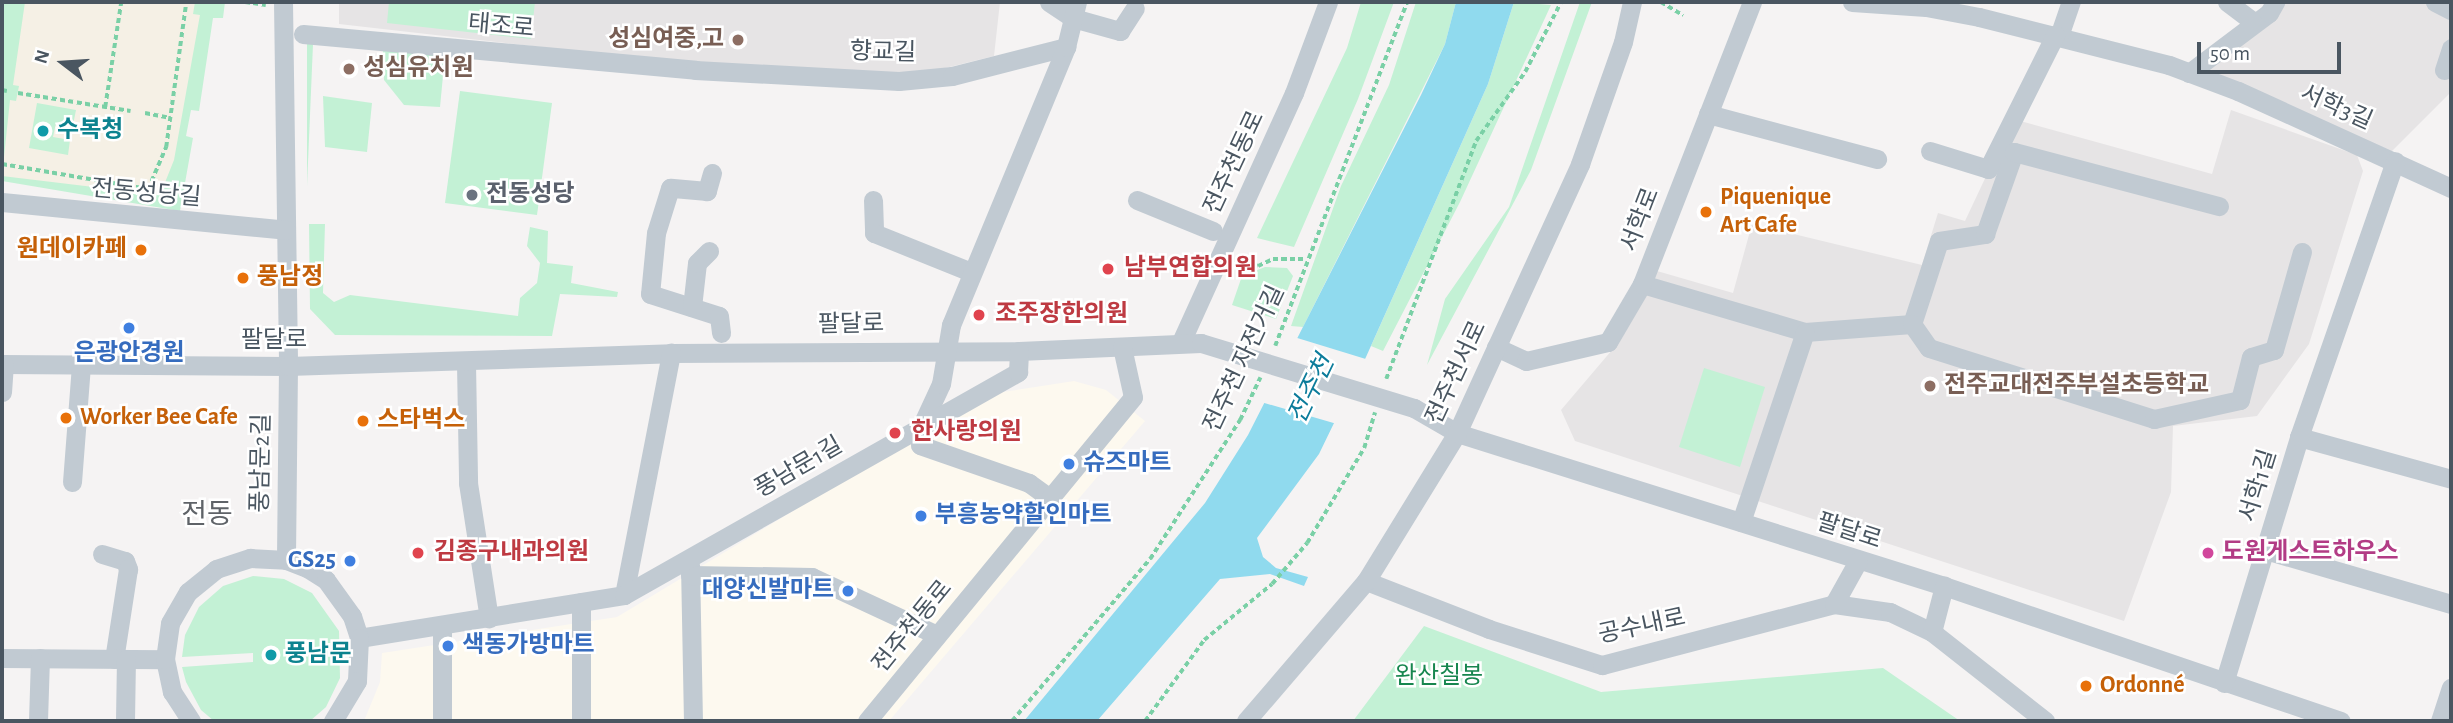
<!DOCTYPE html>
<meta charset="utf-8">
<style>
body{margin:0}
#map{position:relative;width:2453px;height:723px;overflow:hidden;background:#f5f3f3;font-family:"Alegreya Sans","Noto Sans KR",sans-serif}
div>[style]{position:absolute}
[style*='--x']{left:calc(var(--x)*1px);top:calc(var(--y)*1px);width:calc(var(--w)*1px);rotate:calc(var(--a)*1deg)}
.commercial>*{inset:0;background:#fdf9ef}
.education>*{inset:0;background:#e6e4e5}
.green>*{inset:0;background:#c3f1d5}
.sand>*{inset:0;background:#f5f0e5}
.water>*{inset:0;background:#90daee}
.pier>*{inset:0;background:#f5f3f3}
.path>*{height:3.5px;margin-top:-1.75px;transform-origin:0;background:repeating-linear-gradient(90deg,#7ad0a6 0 5px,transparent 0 8.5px)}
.minor>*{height:19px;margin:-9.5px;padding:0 9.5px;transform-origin:9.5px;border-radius:9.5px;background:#c1cad2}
.minor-bridge>*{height:19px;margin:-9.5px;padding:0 9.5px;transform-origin:9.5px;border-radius:9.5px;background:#c1cad2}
.dots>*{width:19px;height:19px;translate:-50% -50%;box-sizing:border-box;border:4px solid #fff;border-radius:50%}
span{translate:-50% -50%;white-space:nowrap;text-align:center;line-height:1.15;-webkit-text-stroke:5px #fff;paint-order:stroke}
.street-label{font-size:24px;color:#4a5661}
.education-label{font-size:24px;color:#785e54;font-weight:700}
.right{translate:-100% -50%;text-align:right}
.left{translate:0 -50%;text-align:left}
.culture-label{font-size:24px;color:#0d838f;font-weight:700}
.worship-label{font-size:24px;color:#5b616d;font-weight:700}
.food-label{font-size:24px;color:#c56008;font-weight:700}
.health-label{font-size:24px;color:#be3a42;font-weight:700}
.shop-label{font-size:24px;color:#366cbe;font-weight:700}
.hotel-label{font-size:24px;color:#b23c85;font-weight:700}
.park-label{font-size:24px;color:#17864f}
.water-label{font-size:26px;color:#0c7c9b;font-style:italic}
.quarter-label{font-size:28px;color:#5f6368}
.frame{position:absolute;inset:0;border:4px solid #4a5661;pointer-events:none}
.north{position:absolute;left:28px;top:28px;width:70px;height:70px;-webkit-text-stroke:5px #fff;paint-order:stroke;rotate:287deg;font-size:19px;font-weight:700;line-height:28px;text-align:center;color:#4a5661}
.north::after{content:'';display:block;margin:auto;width:24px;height:32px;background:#4a5661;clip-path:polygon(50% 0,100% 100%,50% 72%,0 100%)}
.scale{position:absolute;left:2197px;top:42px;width:144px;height:32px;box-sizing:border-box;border:4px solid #4a5661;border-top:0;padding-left:9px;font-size:21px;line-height:24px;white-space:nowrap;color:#4a5661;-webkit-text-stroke:5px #fff;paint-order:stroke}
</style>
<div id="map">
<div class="commercial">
<i style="clip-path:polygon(1074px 381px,1106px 390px,1145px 421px,889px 721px,364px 721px,380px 682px,382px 653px,617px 617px,936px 425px,1003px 392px)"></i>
</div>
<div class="education">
<i style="clip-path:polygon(339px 2px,1000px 2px,994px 56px,909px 77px,655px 60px,339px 24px)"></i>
<i style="clip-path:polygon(2284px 2px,2451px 2px,2451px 92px,2391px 152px,2207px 69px)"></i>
<i style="clip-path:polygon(2231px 110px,2357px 155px,2363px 171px,2309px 344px,2257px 416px,2173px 426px,2171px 492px,2124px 621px,1575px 441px,1561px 410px,1612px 350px,1657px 271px,1733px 293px,1752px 224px,1922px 265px,1938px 213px,1965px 221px,2013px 119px,2212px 174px)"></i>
</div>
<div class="green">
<i style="clip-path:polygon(2px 2px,225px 2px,223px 18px,213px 18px,199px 111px,191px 110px,186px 136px,193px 138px,180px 211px,2px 181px)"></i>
<i style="clip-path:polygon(389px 2px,535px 2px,531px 39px,387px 23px)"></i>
<i style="clip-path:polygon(1361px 2px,1394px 2px,1358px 99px,1294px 247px,1257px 238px,1347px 48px)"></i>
<i style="clip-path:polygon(1416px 2px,1456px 2px,1445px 44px,1303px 327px,1291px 326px,1341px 186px,1389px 85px)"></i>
<i style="clip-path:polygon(1514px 2px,1551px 5px,1460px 202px,1383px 351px,1371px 346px,1488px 84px)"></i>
<i style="clip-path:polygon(1580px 2px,1592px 2px,1531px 170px,1427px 365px,1445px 299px,1509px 207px)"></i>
<i style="clip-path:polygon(307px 44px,313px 44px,307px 186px)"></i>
<i style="clip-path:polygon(383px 50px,445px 55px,440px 107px,404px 105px,384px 80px)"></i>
<i style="clip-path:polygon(460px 91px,552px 103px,537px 215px,445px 203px)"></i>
<i style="clip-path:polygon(323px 96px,372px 103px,367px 152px,325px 147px)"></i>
<i style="clip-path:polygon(309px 224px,325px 224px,323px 293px,334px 302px,350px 295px,518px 316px,520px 298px,537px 283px,540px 263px,527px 246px,530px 227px,548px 231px,547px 263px,573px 266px,571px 283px,618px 292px,617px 297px,560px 294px,552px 336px,335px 335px,310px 309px)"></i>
<i style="clip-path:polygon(1265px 267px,1287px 268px,1293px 276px,1276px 319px,1232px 305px,1242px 276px)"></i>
<i style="clip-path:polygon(1704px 368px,1765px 387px,1740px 467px,1679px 447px)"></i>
<i style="clip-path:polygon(253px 576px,284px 579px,312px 593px,339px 631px,340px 678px,326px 707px,310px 721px,214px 721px,201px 710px,186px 682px,182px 667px,253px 662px,253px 653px,182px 657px,185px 635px,199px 607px,223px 586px)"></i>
<i style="clip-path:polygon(1424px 626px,1601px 692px,1883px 668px,1960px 721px,1353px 721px)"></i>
</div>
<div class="sand">
<i style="clip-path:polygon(evenodd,25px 2px,195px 2px,193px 14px,200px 15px,174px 160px,160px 195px,2px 176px,10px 100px,16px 101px,19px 86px,13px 85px,25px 2px,37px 103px,76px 110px,73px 125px,56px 123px,53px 137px,70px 140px,68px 155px,29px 148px,37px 103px)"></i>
</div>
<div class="water">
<i style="clip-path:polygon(1456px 2px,1514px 2px,1488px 84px,1366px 357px,1319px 454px,1257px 538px,1263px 557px,1276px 568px,1308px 577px,1304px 586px,1270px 574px,1220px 579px,1097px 721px,1024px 721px,1205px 503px,1248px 435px,1421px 95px,1445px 44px)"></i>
</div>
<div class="pier">
<i style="clip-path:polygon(1294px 337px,1369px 360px,1337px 424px,1261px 402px)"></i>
</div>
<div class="path">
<i style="--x:245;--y:2;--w:21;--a:8"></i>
<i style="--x:1661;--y:2;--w:26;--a:31"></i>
<i style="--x:2;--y:90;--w:5;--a:11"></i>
<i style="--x:18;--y:93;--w:114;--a:9.1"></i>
<i style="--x:105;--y:107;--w:106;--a:-81.3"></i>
<i style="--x:145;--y:113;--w:26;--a:11"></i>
<i style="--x:2;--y:164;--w:148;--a:9.7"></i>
<i style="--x:148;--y:189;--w:46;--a:-66.8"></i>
<i style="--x:166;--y:147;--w:146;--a:-82.1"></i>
<i style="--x:1238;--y:259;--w:21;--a:19"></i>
<i style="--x:1258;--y:266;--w:17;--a:-25"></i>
<i style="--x:1273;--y:259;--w:34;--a:0"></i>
<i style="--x:1275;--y:346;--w:368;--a:-69"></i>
<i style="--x:1386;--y:379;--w:254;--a:-69.3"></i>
<i style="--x:1476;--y:141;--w:85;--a:-54.6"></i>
<i style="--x:1525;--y:72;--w:79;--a:-62.8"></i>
<i style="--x:1012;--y:721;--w:213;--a:-49.6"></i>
<i style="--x:1150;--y:559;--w:166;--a:-57.1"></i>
<i style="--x:1240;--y:420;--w:47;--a:-64.5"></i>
<i style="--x:1145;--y:721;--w:100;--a:-53.9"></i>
<i style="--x:1204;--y:640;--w:88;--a:-39.5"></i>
<i style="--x:1272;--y:584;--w:54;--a:-49.5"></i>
<i style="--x:1307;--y:543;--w:111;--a:-59"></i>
<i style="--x:1364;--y:448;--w:37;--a:-73"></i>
</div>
<div class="minor">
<i style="--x:283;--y:2;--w:364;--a:89.2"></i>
<i style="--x:288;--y:366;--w:194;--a:90.6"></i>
<i style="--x:1049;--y:2;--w:29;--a:34"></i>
<i style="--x:1073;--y:18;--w:49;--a:15.5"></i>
<i style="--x:1120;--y:31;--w:27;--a:-57"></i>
<i style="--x:1852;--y:2;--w:74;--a:3.9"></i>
<i style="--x:1926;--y:7;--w:54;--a:10.7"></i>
<i style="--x:1979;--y:17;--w:196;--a:14.2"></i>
<i style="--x:2169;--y:65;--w:74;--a:20.6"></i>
<i style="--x:2238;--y:91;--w:234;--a:24.5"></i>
<i style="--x:2227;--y:2;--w:34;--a:37"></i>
<i style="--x:2435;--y:2;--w:18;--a:27"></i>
<i style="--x:303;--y:34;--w:394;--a:5.2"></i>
<i style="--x:695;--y:70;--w:204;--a:3.1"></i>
<i style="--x:899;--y:81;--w:53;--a:-5.4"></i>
<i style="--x:952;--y:76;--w:118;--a:-14.3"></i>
<i style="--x:2059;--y:36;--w:36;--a:-71"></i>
<i style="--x:2444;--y:70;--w:23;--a:-72"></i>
<i style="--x:2189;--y:73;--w:100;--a:-36.9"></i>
<i style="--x:2269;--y:13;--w:13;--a:-61"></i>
<i style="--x:1708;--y:114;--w:175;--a:14.9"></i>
<i style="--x:1930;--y:151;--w:61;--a:17.2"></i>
<i style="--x:1988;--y:169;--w:150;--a:-63.4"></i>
<i style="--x:712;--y:173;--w:19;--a:106"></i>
<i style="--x:707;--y:191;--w:37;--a:-175"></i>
<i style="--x:670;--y:188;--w:47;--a:107.3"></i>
<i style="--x:656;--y:233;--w:61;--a:95.6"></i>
<i style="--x:650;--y:294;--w:72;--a:17.7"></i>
<i style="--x:719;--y:316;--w:17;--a:83"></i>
<i style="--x:873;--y:200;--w:33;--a:88"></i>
<i style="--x:874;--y:233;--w:105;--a:21.9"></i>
<i style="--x:1137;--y:200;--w:82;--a:22.2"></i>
<i style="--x:2;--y:202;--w:285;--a:5.6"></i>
<i style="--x:1642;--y:284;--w:170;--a:16.4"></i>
<i style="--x:1805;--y:332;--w:107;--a:-4.3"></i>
<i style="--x:1912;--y:324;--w:87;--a:-72"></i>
<i style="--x:1939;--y:241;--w:47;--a:-8.7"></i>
<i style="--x:1985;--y:234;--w:87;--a:-70.5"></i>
<i style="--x:2014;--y:152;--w:212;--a:14.8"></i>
<i style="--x:692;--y:307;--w:44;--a:-83.5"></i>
<i style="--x:697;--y:263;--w:17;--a:-45"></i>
<i style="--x:1912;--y:324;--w:29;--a:55"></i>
<i style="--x:1929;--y:348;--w:236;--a:17.5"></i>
<i style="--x:2154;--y:419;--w:88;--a:-12.5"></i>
<i style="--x:2240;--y:400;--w:44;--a:-75.7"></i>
<i style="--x:2251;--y:357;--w:24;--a:-17"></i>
<i style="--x:2274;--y:350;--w:102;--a:-74.1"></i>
<i style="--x:1181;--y:342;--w:273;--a:-65.6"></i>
<i style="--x:1294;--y:93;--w:97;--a:-69.5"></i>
<i style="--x:1496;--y:347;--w:33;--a:25"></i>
<i style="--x:1526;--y:361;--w:84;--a:-13"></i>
<i style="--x:1608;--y:342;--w:67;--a:-59.6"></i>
<i style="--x:1642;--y:284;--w:303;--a:-68.7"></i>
<i style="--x:466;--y:363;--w:120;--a:89"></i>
<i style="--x:468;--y:483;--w:137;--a:81.2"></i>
<i style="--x:2;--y:364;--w:286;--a:0.4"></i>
<i style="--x:288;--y:366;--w:383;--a:-1.9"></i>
<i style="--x:671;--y:353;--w:348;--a:-0.3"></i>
<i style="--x:1019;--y:351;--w:182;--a:-2.5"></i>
<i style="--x:2;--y:392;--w:28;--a:-86"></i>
<i style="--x:1414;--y:408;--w:50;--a:30.2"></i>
<i style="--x:1457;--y:433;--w:510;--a:17.44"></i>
<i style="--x:1944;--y:586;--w:419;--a:18.8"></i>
<i style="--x:2299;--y:437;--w:158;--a:15.4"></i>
<i style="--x:72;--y:482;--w:117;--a:-85.6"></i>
<i style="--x:1051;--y:499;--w:27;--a:-144"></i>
<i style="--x:1029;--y:483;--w:115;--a:-160.8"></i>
<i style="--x:920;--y:445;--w:18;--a:-87"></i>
<i style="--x:921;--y:427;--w:47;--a:-65.1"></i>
<i style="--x:941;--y:384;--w:60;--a:-80.4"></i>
<i style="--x:951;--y:325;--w:301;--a:-67.5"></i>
<i style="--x:1066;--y:47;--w:46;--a:-76.3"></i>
<i style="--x:1741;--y:522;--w:200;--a:-71.4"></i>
<i style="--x:2265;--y:550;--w:194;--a:16.2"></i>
<i style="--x:102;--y:554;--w:24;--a:17"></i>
<i style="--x:125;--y:561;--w:9;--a:69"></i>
<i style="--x:128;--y:569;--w:91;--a:98.8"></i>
<i style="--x:690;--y:565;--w:156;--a:88.9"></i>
<i style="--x:690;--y:575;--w:122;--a:0.9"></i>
<i style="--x:812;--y:577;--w:138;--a:24.9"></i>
<i style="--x:1366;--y:581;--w:132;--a:21.3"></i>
<i style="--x:1489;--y:629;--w:119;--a:17.7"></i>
<i style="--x:1602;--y:665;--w:240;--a:-14.7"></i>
<i style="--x:1834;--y:604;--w:57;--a:8.1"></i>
<i style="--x:1890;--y:612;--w:47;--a:25.5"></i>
<i style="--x:1932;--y:632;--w:144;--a:38.2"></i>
<i style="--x:624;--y:595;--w:247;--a:-79"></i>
<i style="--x:581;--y:602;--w:119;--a:90"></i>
<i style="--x:1834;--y:604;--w:49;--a:-60.8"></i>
<i style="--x:442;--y:626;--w:95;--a:90"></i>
<i style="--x:1932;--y:632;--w:48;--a:-75.4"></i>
<i style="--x:359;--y:638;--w:268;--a:-9.2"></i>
<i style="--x:624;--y:595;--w:453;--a:-29.5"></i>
<i style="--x:1018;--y:372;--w:21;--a:-87"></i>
<i style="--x:2;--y:658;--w:163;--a:0.4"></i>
<i style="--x:2224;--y:683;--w:257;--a:-73"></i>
<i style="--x:2299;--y:437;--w:292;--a:-70.8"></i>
<i style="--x:38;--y:721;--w:63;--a:-88.2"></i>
<i style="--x:125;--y:721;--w:62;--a:-89.1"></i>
<i style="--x:191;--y:721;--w:35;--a:-123"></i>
<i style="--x:172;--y:692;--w:34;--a:-102"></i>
<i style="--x:165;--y:659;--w:36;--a:-82"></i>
<i style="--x:170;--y:623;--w:36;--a:-60"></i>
<i style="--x:188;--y:592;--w:36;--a:-39"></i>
<i style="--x:216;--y:569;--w:36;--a:-18"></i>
<i style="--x:250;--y:558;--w:36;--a:3"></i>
<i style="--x:286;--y:560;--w:22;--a:21"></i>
<i style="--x:307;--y:568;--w:22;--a:32"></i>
<i style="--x:326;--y:580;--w:44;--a:54.2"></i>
<i style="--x:352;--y:616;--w:23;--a:72"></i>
<i style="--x:359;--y:638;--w:43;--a:92.7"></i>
<i style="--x:357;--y:681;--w:47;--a:121"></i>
<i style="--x:867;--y:721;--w:419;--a:-50.6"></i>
<i style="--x:1133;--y:397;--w:51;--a:-102.4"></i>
<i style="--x:1246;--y:721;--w:184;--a:-49.4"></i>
<i style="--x:1366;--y:581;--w:174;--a:-58.4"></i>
<i style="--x:1457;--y:433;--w:296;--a:-65.4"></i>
<i style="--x:1580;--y:164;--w:129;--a:-70.6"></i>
<i style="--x:1623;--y:42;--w:41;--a:-77.3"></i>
<i style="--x:2440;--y:721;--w:35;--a:-72"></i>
</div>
<div class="minor-bridge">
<i style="--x:1201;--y:343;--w:223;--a:17"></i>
</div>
<div class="dots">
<i style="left:738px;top:40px;background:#8d6e63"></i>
<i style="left:349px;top:69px;background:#8d6e63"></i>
<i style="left:43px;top:131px;background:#0f9aa8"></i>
<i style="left:472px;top:195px;background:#6b7280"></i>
<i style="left:1706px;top:212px;background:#e8710a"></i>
<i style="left:141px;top:250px;background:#e8710a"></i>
<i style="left:1108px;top:269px;background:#e0444e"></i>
<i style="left:243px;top:278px;background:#e8710a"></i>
<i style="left:979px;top:315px;background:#e0444e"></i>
<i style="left:129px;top:328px;background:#3f7fe0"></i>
<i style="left:1930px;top:386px;background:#8d6e63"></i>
<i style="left:66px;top:418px;background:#e8710a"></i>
<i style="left:363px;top:421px;background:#e8710a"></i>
<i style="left:895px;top:433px;background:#e0444e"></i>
<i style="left:1069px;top:464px;background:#3f7fe0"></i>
<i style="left:921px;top:516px;background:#3f7fe0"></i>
<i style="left:418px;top:553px;background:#e0444e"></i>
<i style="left:2208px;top:553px;background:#d1479c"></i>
<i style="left:350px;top:561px;background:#3f7fe0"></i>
<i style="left:848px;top:591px;background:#3f7fe0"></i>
<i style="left:448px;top:646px;background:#3f7fe0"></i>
<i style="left:271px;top:655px;background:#0f9aa8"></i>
<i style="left:2086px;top:686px;background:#e8710a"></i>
</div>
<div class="street-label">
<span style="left:501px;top:27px;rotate:5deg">태조로</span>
<span style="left:883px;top:53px;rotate:1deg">향교길</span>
<span style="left:2336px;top:108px;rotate:24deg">서학3길</span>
<span style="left:1235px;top:163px;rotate:-65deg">전주천동로</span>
<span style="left:146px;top:194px;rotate:5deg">전동성당길</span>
<span style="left:1641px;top:220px;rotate:-69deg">서학로</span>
<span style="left:851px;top:325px;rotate:-1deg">팔달로</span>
<span style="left:274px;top:341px">팔달로</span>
<span style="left:1245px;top:359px;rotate:-65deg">전주천 자전거길</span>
<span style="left:1457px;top:373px;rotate:-65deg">전주천서로</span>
<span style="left:262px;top:463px;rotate:-89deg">풍남문2길</span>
<span style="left:799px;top:468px;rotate:-30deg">풍남문1길</span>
<span style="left:2259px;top:486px;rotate:-73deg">서학1길</span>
<span style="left:1849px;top:532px;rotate:18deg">팔달로</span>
<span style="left:913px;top:627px;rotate:-51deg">전주천동로</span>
<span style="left:1642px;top:627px;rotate:-12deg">공수내로</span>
</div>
<div class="education-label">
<span class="right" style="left:724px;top:40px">성심여중,고</span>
<span class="left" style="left:363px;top:69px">성심유치원</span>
<span class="left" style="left:1944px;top:386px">전주교대전주부설초등학교</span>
</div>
<div class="culture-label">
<span class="left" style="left:57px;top:131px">수복청</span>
<span class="left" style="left:285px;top:655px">풍남문</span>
</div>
<div class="worship-label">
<span class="left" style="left:486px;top:195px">전동성당</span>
</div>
<div class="food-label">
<span class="left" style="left:1720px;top:212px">Piquenique<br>Art Cafe</span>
<span class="right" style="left:127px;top:250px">원데이카페</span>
<span class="left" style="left:257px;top:278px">풍남정</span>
<span class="left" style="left:80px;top:418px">Worker Bee Cafe</span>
<span class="left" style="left:377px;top:421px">스타벅스</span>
<span class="left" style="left:2100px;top:686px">Ordonné</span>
</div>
<div class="health-label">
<span class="left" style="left:1124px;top:269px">남부연합의원</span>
<span class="left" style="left:995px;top:315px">조주장한의원</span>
<span class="left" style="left:911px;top:433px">한사랑의원</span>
<span class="left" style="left:434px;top:553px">김종구내과의원</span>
</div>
<div class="shop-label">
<span style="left:129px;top:354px">은광안경원</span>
<span class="left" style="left:1083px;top:464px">슈즈마트</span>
<span class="left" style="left:935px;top:516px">부흥농약할인마트</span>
<span class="right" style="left:336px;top:561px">GS25</span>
<span class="right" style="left:834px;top:591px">대양신발마트</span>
<span class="left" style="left:462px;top:646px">색동가방마트</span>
</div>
<div class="hotel-label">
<span class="left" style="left:2222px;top:553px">도원게스트하우스</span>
</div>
<div class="park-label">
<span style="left:1439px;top:677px">완산칠봉</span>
</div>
<div class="water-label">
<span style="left:1312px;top:390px;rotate:-64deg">전주천</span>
</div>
<div class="quarter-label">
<span style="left:207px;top:515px">전동</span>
</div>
<div class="frame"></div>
<div class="north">N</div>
<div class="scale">50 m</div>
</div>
